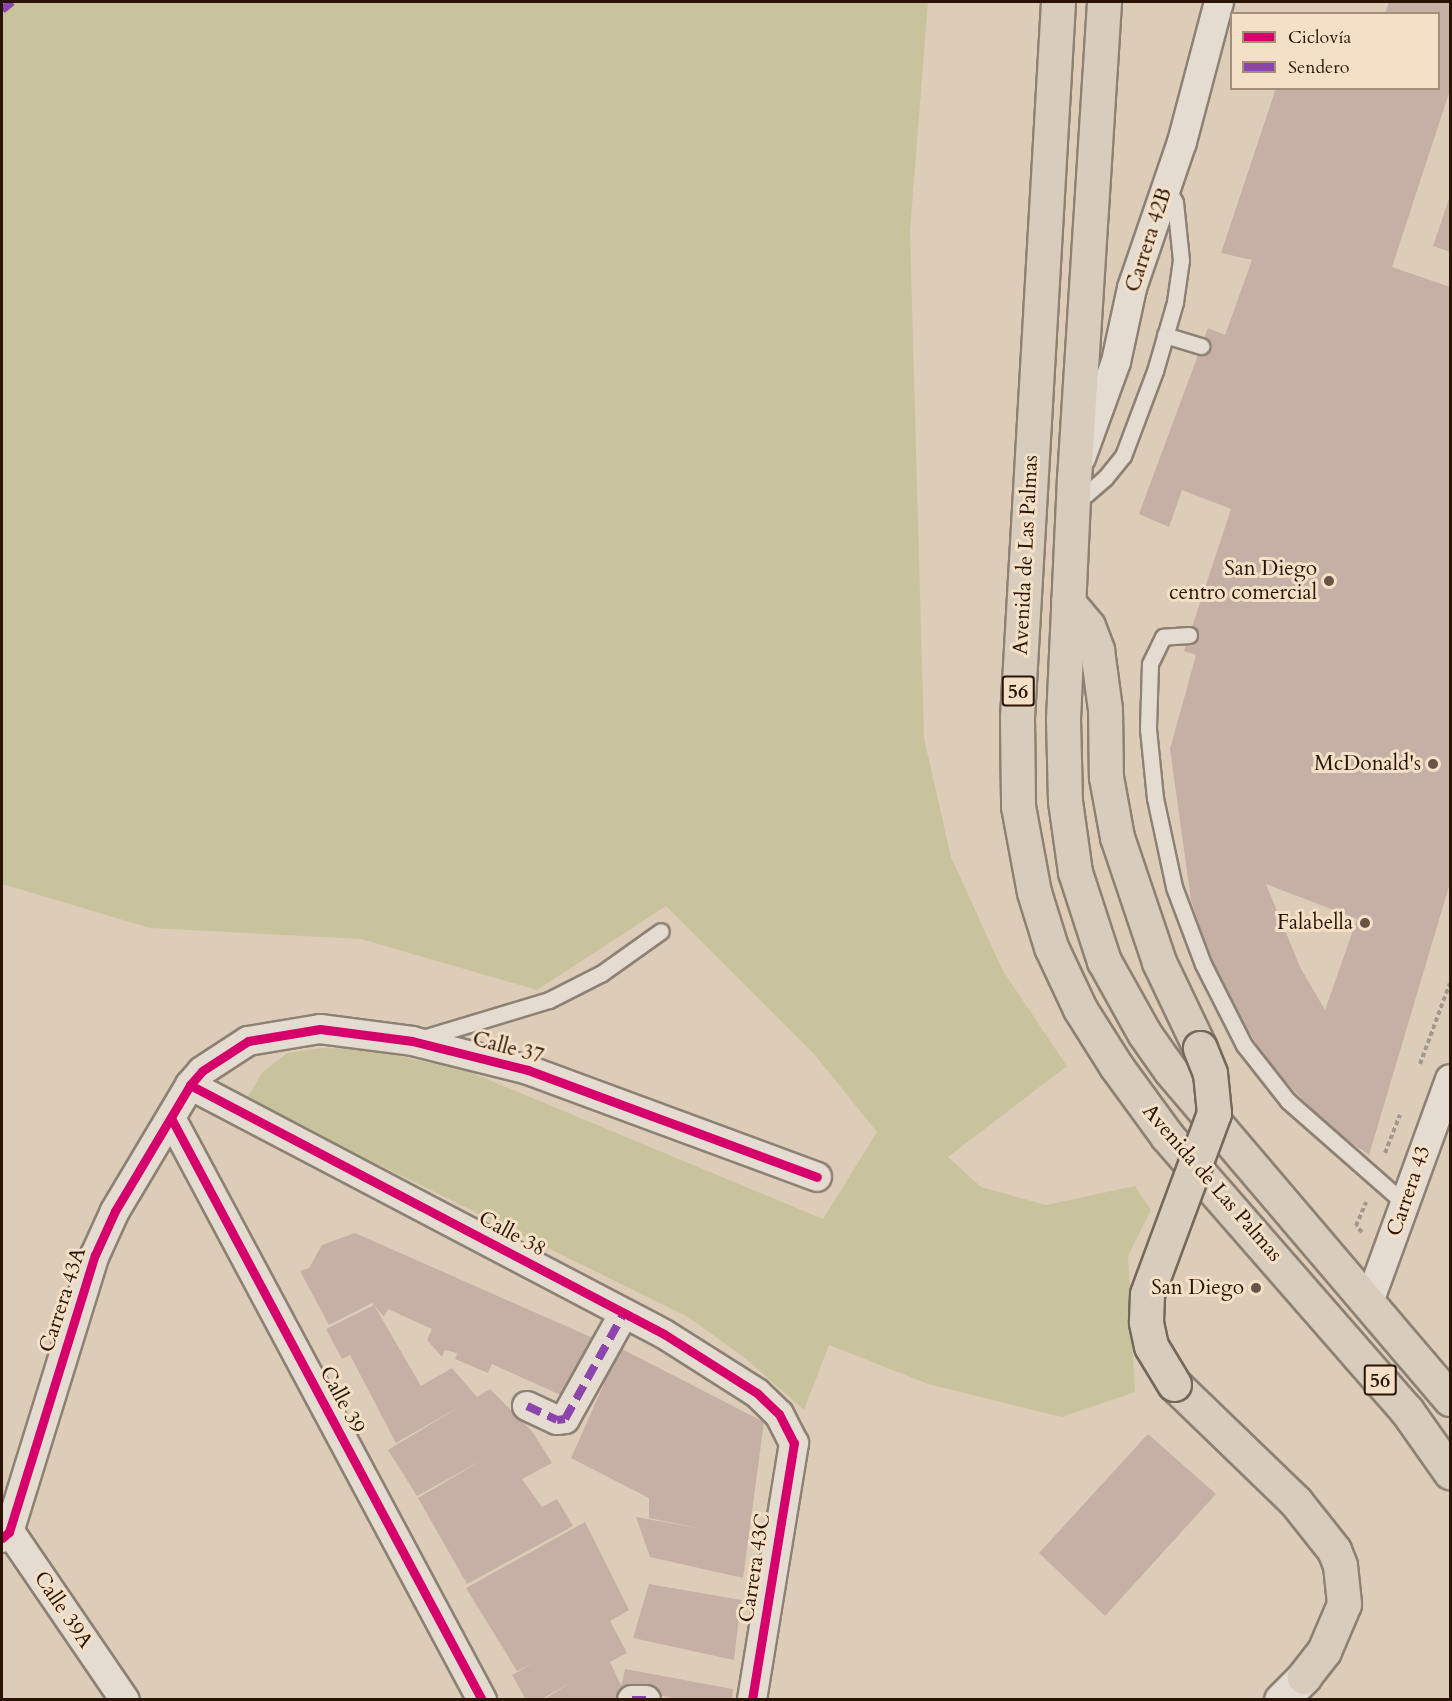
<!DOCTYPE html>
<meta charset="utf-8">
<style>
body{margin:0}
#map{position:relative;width:1452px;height:1701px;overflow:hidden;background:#ddcdb8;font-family:Cardo,serif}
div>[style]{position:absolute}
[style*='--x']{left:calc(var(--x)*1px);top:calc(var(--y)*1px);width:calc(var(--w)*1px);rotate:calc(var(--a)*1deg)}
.green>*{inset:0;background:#c9c39d}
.building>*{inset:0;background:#c6afa5}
.path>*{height:4px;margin-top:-2px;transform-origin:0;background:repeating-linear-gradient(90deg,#a0978e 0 4.5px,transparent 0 7.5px)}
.roads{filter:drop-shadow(2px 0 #8d8174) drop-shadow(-2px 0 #8d8174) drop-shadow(0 2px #8d8174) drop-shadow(0 -2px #8d8174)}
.lane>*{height:15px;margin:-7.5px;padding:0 7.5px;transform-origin:7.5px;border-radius:7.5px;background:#e4dbd1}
.street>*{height:28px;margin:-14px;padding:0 14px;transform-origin:14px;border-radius:14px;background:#e4dbd1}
.secondary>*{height:33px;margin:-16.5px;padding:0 16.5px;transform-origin:16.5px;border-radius:16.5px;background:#e4dbd1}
.primary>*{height:33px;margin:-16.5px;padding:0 16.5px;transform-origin:16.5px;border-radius:16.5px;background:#d8ccbc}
.bridges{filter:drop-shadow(2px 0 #74685c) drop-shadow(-2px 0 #74685c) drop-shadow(0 2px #74685c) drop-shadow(0 -2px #74685c)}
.primary-bridge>*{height:33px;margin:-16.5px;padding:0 16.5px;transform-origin:16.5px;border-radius:16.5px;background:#d8ccbc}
.quiet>*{height:8px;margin-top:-4px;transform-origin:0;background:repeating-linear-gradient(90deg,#8e44ad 0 15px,transparent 0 23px)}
.cycleway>*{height:9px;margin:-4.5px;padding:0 4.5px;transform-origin:4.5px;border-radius:4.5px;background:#d6006c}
.dots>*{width:16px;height:16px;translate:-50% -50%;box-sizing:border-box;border:3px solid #f3e0c7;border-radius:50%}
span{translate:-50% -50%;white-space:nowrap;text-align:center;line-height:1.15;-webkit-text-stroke:6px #f3e0c7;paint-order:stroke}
.shield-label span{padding:2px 4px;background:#f3e0c7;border:2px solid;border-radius:4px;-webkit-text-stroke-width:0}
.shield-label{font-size:20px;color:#2a1205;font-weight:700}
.street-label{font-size:21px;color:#2a1205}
.poi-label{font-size:21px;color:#2a1205}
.right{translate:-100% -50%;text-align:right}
.frame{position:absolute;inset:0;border:3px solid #2a1205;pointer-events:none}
.legend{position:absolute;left:1230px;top:12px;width:210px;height:78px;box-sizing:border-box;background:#f3e0c7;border:2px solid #a38e79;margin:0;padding:8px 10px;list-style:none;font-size:18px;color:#2a1205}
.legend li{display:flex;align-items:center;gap:12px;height:30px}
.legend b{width:30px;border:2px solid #a38e79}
</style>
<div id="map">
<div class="green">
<i style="clip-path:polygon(2px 2px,928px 2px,910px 231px,924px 738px,951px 857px,1003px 971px,1067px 1066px,948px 1157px,981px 1187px,1046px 1205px,1135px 1186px,1151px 1210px,1128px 1256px,1135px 1392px,1062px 1417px,928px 1384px,829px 1345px,804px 1410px,745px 1358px,688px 1317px,246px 1099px,262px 1073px,287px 1053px,321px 1048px,370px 1049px,470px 1072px,823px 1219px,877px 1132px,814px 1054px,666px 906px,537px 990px,361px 939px,150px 928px,2px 884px)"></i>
</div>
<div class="building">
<i style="clip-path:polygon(evenodd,1389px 2px,1450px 2px,1450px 90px,1392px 267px,1450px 287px,1450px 883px,1369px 1155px,1327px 1126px,1272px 1067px,1220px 988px,1191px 900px,1170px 749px,1196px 655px,1184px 651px,1231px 509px,1182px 490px,1169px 527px,1139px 514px,1208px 328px,1225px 335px,1252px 260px,1221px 253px,1276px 88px,1438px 88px,1438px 14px,1385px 14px,1389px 2px,1266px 884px,1357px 919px,1325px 1010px,1300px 967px,1266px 884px)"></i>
<i style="clip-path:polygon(1450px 196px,1450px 252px,1433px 246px)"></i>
<i style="clip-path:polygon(355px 1233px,593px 1338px,565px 1397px,492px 1364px,488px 1373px,455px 1359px,457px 1353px,445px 1350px,442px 1357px,427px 1340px,432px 1329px,388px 1309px,384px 1317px,372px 1303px,329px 1325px,300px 1271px,309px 1268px,322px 1245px)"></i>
<i style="clip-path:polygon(374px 1305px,421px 1386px,452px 1368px,477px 1397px,490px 1389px,532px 1431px,552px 1463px,522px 1479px,542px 1507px,557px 1499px,573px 1526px,467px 1584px,418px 1498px,484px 1459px,417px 1496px,388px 1450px,464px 1404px,396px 1443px,350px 1355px,342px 1359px,326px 1329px)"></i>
<i style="clip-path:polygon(620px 1348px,764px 1422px,743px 1578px,650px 1557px,636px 1517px,703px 1529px,649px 1518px,649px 1498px,571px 1458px)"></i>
<i style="clip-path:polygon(1148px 1434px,1216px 1494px,1105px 1616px,1039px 1553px)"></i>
<i style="clip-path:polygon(585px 1522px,629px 1610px,610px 1621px,627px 1653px,610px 1662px,626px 1696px,620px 1700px,543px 1700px,570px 1683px,540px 1700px,526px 1700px,512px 1675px,533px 1663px,517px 1671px,466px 1588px)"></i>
<i style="clip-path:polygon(649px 1584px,741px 1600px,734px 1660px,633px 1638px)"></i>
<i style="clip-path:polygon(625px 1669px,733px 1689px,732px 1700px,681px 1700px,621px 1687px)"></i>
</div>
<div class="path">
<i style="--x:1420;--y:1064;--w:86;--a:-69.7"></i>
<i style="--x:1385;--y:1153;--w:41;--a:-68.5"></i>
<i style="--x:1362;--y:1232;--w:8;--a:-135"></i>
<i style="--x:1356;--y:1226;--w:26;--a:-67"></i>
</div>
<div class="roads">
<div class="lane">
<i style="--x:1165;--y:335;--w:38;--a:17"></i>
<i style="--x:1075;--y:504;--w:40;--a:-41"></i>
<i style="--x:1105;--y:478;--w:28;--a:-51"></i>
<i style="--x:1123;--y:456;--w:91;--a:-69.4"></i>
<i style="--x:1155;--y:371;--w:72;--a:-73.8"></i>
<i style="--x:1175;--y:302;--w:42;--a:-81.9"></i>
<i style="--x:1181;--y:260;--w:58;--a:-95.9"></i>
<i style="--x:1175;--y:202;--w:16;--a:-120"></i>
<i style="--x:1189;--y:635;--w:26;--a:176"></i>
<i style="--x:1163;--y:637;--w:30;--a:116"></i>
<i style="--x:1150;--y:664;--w:65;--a:91.8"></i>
<i style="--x:1148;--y:729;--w:69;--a:84.2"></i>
<i style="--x:1155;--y:798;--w:91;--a:77.9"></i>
<i style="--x:1174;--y:887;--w:82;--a:69.4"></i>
<i style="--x:1203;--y:964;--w:91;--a:63.2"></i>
<i style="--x:1244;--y:1045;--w:71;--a:51.8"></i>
<i style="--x:1288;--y:1101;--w:154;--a:41.3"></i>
<i style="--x:423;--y:1038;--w:132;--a:-16.8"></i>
<i style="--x:549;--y:1000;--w:59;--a:-27"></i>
<i style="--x:602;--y:973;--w:72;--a:-35.4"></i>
</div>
<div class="street">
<i style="--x:1081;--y:458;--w:102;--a:-70"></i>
<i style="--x:1116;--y:362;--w:76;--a:-77.8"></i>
<i style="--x:1132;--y:288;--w:154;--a:-71.1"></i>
<i style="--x:1182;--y:142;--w:145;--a:-75.2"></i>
<i style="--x:190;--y:1085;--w:535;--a:27.71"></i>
<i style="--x:664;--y:1334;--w:110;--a:32.4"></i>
<i style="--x:757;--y:1393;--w:30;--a:44"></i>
<i style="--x:779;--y:1414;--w:33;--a:63"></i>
<i style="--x:794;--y:1443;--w:260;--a:99.3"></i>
<i style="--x:171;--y:1118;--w:660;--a:61.88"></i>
<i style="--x:1369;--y:1302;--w:237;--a:-70"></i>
<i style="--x:527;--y:1406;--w:33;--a:25"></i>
<i style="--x:557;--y:1420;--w:8;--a:-7"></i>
<i style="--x:565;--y:1419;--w:121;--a:-60.9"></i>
<i style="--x:2;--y:1520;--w:218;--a:55.7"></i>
<i style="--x:2;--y:1538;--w:9;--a:-41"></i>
<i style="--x:9;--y:1532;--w:290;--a:-72.8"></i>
<i style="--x:95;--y:1255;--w:48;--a:-65.6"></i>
<i style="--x:115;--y:1211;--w:147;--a:-59.2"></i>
<i style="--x:190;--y:1085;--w:18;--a:-49"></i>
<i style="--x:202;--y:1071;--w:55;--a:-33.1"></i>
<i style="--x:248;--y:1041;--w:73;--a:-9.5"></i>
<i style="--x:320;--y:1029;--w:93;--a:7.4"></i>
<i style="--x:412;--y:1041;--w:120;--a:14"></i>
<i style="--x:528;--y:1070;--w:308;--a:20.3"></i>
<i style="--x:632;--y:1700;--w:14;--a:0"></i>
</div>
<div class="secondary">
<i style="--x:1281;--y:1700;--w:33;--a:-45"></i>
</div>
<div class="primary">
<i style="--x:1058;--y:2;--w:717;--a:93.28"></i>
<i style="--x:1017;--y:718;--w:88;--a:89.3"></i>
<i style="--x:1018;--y:806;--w:87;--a:79.5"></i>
<i style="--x:1034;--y:892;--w:58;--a:72.8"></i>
<i style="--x:1051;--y:947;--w:68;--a:64.9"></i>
<i style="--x:1080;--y:1009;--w:67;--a:57.7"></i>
<i style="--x:1116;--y:1066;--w:87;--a:53.9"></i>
<i style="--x:1167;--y:1136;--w:365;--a:48.9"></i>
<i style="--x:1407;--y:1411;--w:75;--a:54.8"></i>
<i style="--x:1104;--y:2;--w:476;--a:93.6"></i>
<i style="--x:1074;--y:477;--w:242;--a:92.6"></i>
<i style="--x:1063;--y:719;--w:82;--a:88.6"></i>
<i style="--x:1065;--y:801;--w:72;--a:82"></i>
<i style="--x:1075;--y:872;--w:94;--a:72"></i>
<i style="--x:1104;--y:961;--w:82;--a:60.9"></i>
<i style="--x:1144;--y:1033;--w:45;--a:54.9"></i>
<i style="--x:1170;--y:1070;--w:432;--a:49.6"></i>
<i style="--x:1068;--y:602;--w:31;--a:50"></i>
<i style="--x:1088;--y:626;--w:26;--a:69"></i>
<i style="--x:1097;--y:650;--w:60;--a:82.3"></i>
<i style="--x:1105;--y:709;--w:68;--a:89.2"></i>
<i style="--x:1106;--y:777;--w:61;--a:79.6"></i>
<i style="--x:1117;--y:837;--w:132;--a:71.4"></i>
<i style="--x:1159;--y:962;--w:95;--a:64.5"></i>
<i style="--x:1174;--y:1384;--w:170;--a:44"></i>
<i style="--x:1296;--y:1502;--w:61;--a:51.6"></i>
<i style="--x:1334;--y:1550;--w:16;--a:68"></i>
<i style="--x:1340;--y:1565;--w:39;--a:84"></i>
<i style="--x:1344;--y:1604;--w:51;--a:113.1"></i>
<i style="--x:1324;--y:1651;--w:33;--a:128"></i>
</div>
</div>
<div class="bridges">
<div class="primary-bridge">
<i style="--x:1174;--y:1384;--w:44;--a:-121.2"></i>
<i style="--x:1151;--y:1346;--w:25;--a:-102"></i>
<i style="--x:1146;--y:1322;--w:28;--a:-88"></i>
<i style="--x:1147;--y:1294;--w:193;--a:-69.7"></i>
<i style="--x:1214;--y:1113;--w:40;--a:-95.7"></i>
<i style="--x:1210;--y:1073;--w:27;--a:-112"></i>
</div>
</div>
<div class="quiet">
<i style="--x:2;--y:10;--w:13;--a:-39"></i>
<i style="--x:527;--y:1406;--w:33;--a:25"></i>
<i style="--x:557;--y:1420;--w:8;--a:-7"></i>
<i style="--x:565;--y:1419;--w:121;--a:-60.9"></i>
<i style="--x:632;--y:1700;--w:14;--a:0"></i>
</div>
<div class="cycleway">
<i style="--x:190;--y:1085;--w:535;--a:27.71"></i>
<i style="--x:664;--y:1334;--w:110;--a:32.4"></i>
<i style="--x:757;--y:1393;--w:30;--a:44"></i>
<i style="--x:779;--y:1414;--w:33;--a:63"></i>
<i style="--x:794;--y:1443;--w:260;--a:99.3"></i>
<i style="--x:171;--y:1118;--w:660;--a:61.88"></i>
<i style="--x:2;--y:1538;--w:9;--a:-41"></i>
<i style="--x:9;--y:1532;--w:290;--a:-72.8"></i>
<i style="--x:95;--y:1255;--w:48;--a:-65.6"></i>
<i style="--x:115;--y:1211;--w:147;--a:-59.2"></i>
<i style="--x:190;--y:1085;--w:18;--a:-49"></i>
<i style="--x:202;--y:1071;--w:55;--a:-33.1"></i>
<i style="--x:248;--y:1041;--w:73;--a:-9.5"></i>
<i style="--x:320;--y:1029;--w:93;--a:7.4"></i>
<i style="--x:412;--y:1041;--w:120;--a:14"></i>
<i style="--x:528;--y:1070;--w:308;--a:20.3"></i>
</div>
<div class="dots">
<i style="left:1329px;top:581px;background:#695344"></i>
<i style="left:1433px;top:764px;background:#695344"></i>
<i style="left:1365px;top:923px;background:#695344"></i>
<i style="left:1256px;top:1288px;background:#695344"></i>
</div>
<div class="shield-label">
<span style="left:1018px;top:691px">56</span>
<span style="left:1380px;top:1380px">56</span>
</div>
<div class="street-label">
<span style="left:1149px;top:240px;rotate:-72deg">Carrera 42B</span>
<span style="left:1026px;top:555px;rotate:-87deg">Avenida de Las Palmas</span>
<span style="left:508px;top:1048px;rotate:15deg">Calle 37</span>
<span style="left:1212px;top:1183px;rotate:49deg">Avenida de Las Palmas</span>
<span style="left:1409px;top:1191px;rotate:-71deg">Carrera 43</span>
<span style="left:512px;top:1234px;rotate:28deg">Calle 38</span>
<span style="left:63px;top:1300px;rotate:-72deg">Carrera 43A</span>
<span style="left:342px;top:1400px;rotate:62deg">Calle 39</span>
<span style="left:755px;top:1568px;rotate:-81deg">Carrera 43C</span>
<span style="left:63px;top:1610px;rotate:56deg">Calle 39A</span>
</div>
<div class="poi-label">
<span class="right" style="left:1317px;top:581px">San Diego<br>centro comercial</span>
<span class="right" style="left:1421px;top:764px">McDonald's</span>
<span class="right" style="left:1353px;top:923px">Falabella</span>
<span class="right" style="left:1244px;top:1288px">San Diego</span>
</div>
<div class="frame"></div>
<ul class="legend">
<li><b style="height:8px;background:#d6006c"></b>Ciclovía</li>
<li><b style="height:8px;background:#8e44ad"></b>Sendero</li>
</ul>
</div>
